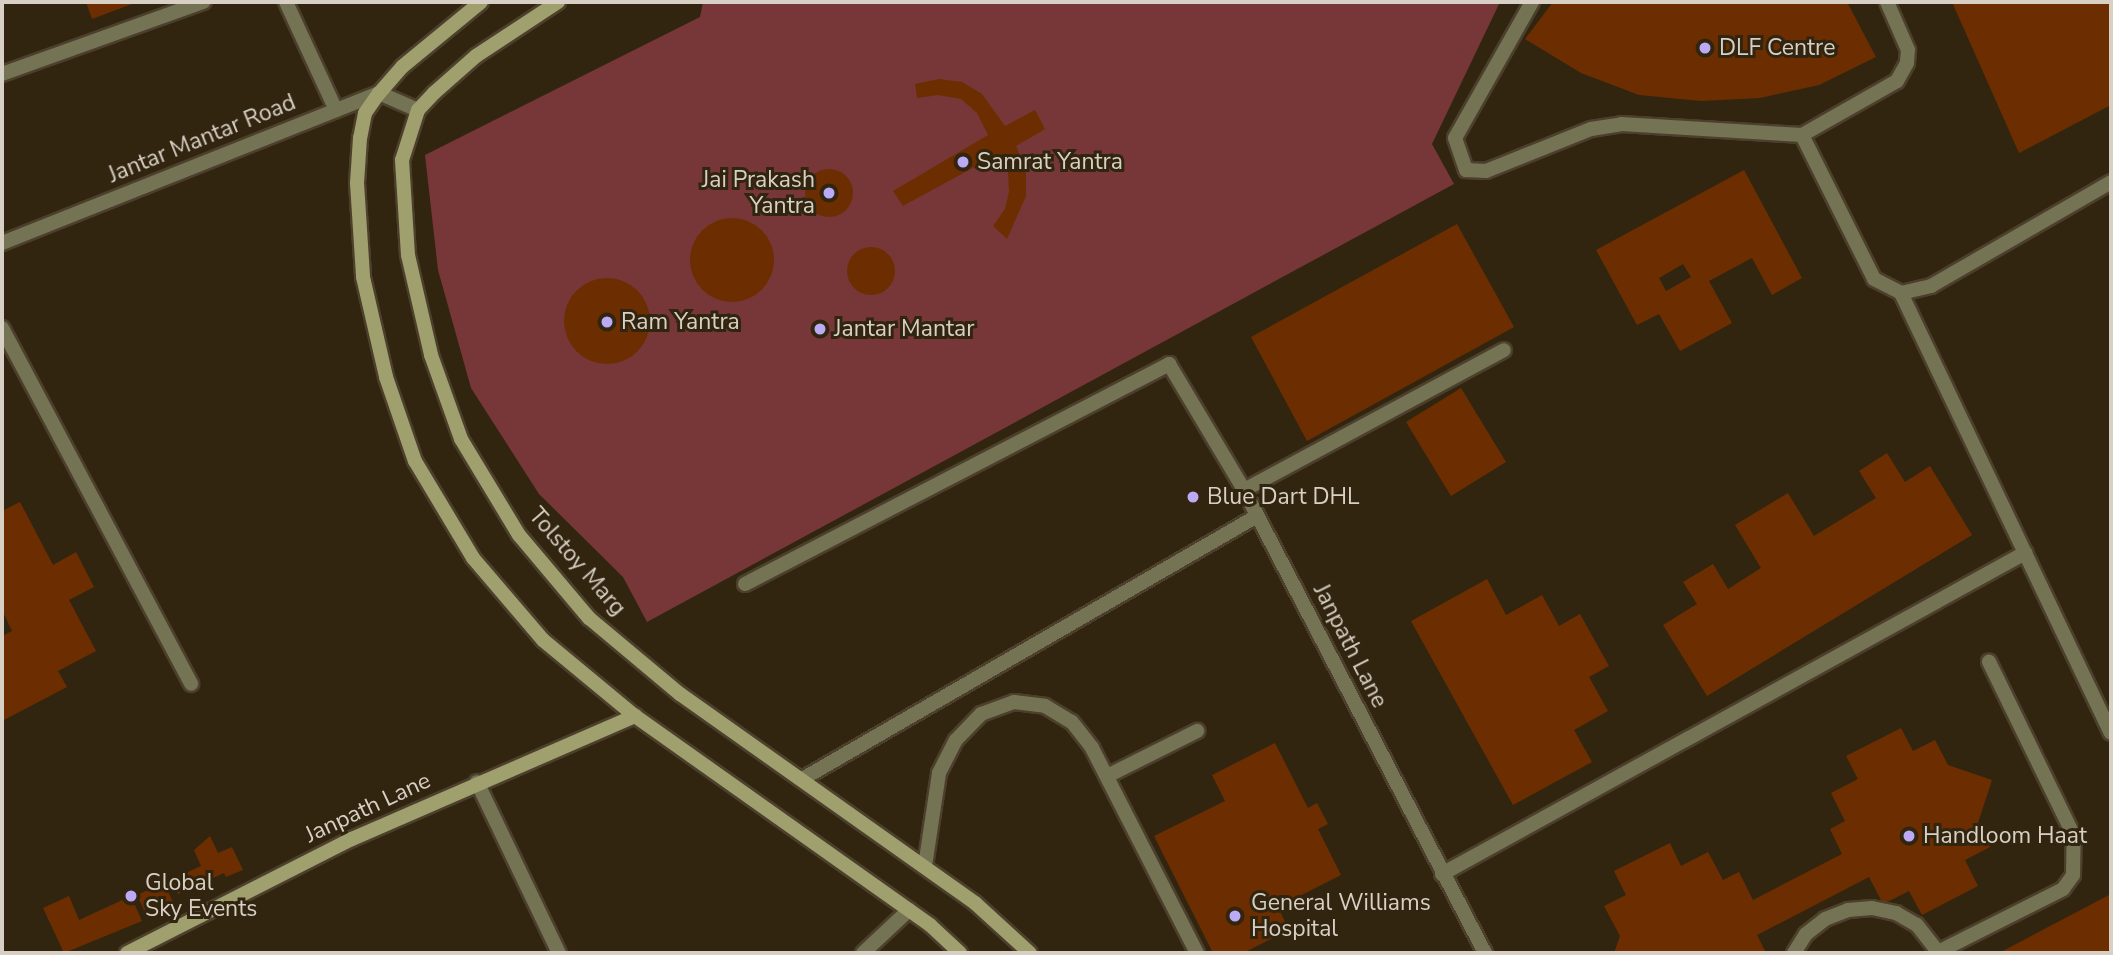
<!DOCTYPE html>
<style>
body{margin:0}
#map{position:relative;width:2113px;height:955px;overflow:hidden;background:#312510;font-family:"Nunito Sans",sans-serif}
div>[style]{position:absolute}
[style*='--x']{left:calc(var(--x)*1px);top:calc(var(--y)*1px);width:calc(var(--w)*1px);rotate:calc(var(--a)*1deg)}
.green>*{inset:0;background:#773637}
.building>*{inset:0;background:#6c2e00}
.round{border-radius:50%}
.roads{filter:drop-shadow(2px 0 #4c402d) drop-shadow(-2px 0 #4c402d) drop-shadow(0 2px #4c402d) drop-shadow(0 -2px #4c402d)}
.lane>*{height:14px;margin:-7px;padding:0 7px;transform-origin:7px;border-radius:7px;background:#747455}
.street>*{height:14px;margin:-7px;padding:0 7px;transform-origin:7px;border-radius:7px;background:#747455}
.secondary>*{height:14px;margin:-7px;padding:0 7px;transform-origin:7px;border-radius:7px;background:#9fa06d}
.dots>*{width:19px;height:19px;translate:-50% -50%;box-sizing:border-box;border:4px solid #312510;border-radius:50%}
span{translate:-50% -50%;white-space:nowrap;text-align:center;line-height:1.15;-webkit-text-stroke:6px #312510;paint-order:stroke}
.poi-label{font-size:23px;color:#d8d0c4}
.left{translate:0 -50%;text-align:left}
.right{translate:-100% -50%;text-align:right}
.street-label{font-size:23px;color:#d8d0c4}
.frame{position:absolute;inset:0;border:4px solid #d8d0c4;pointer-events:none}
</style>
<div id="map">
<div class="green">
<i style="clip-path:polygon(703px 2px,1500px 2px,1432px 144px,1454px 184px,647px 622px,623px 577px,539px 494px,471px 388px,438px 270px,425px 155px,700px 17px)"></i>
</div>
<div class="building">
<i style="clip-path:polygon(86px 2px,137px 2px,92px 19px)"></i>
<i style="clip-path:polygon(1553px 2px,1847px 2px,1876px 57px,1819px 85px,1760px 98px,1701px 101px,1639px 95px,1581px 73px,1525px 39px)"></i>
<i style="clip-path:polygon(1952px 2px,2111px 2px,2111px 105px,2019px 153px)"></i>
<i style="clip-path:polygon(939px 79px,962px 82px,982px 94px,1005px 126px,1035px 110px,1045px 129px,1016px 146px,1026px 170px,1026px 196px,1007px 239px,993px 226px,1005px 209px,1009px 192px,1008px 172px,998px 154px,903px 206px,893px 191px,988px 135px,977px 113px,961px 99px,938px 95px,917px 98px,915px 84px)"></i>
<i class="round" style="left:805px;top:169px;width:48px;height:48px"></i>
<i style="clip-path:polygon(evenodd,1744px 170px,1802px 278px,1772px 295px,1752px 258px,1709px 281px,1732px 323px,1680px 351px,1659px 314px,1637px 325px,1596px 250px,1744px 170px,1683px 264px,1691px 277px,1666px 291px,1659px 278px,1683px 264px)"></i>
<i class="round" style="left:690px;top:218px;width:84px;height:84px"></i>
<i style="clip-path:polygon(1457px 224px,1514px 327px,1307px 441px,1251px 337px)"></i>
<i class="round" style="left:847px;top:247px;width:48px;height:48px"></i>
<i class="round" style="left:564px;top:278px;width:86px;height:86px"></i>
<i style="clip-path:polygon(1461px 388px,1506px 462px,1451px 496px,1406px 422px)"></i>
<i style="clip-path:polygon(1887px 453px,1905px 482px,1930px 466px,1972px 535px,1707px 696px,1663px 625px,1697px 604px,1683px 582px,1713px 564px,1728px 589px,1761px 568px,1735px 525px,1788px 493px,1814px 536px,1876px 498px,1859px 471px)"></i>
<i style="clip-path:polygon(20px 502px,53px 565px,76px 552px,94px 587px,69px 600px,96px 651px,58px 671px,67px 687px,2px 721px,2px 636px,12px 631px,2px 610px,2px 511px)"></i>
<i style="clip-path:polygon(1487px 579px,1506px 615px,1542px 595px,1559px 626px,1580px 614px,1609px 666px,1589px 677px,1608px 711px,1574px 730px,1592px 762px,1513px 805px,1411px 621px)"></i>
<i style="clip-path:polygon(1901px 728px,1913px 751px,1935px 740px,1948px 765px,1992px 780px,1978px 823px,1990px 847px,1965px 860px,1978px 886px,1922px 915px,1909px 891px,1883px 904px,1869px 877px,1757px 935px,1766px 953px,1614px 953px,1620px 936px,1604px 906px,1626px 895px,1614px 871px,1670px 843px,1681px 866px,1708px 852px,1723px 880px,1739px 872px,1753px 900px,1842px 854px,1830px 829px,1845px 821px,1831px 793px,1858px 779px,1846px 756px)"></i>
<i style="clip-path:polygon(1275px 743px,1308px 808px,1317px 803px,1328px 824px,1318px 829px,1341px 875px,1278px 907px,1289px 930px,1243px 953px,1213px 953px,1154px 836px,1225px 801px,1212px 775px)"></i>
<i style="clip-path:polygon(210px 836px,218px 853px,232px 847px,243px 870px,226px 877px,224px 873px,178px 894px,171px 880px,201px 866px,194px 850px)"></i>
<i style="clip-path:polygon(164px 883px,174px 904px,147px 917px,137px 895px)"></i>
<i style="clip-path:polygon(2111px 894px,2111px 949px,2103px 953px,1999px 953px)"></i>
<i style="clip-path:polygon(69px 896px,79px 920px,131px 896px,142px 921px,64px 953px,43px 908px)"></i>
</div>
<div class="roads">
<div class="lane">
<i style="--x:286;--y:2;--w:119;--a:65.2"></i>
<i style="--x:1532;--y:2;--w:156;--a:119.5"></i>
<i style="--x:1455;--y:138;--w:34;--a:71"></i>
<i style="--x:1466;--y:170;--w:20;--a:3"></i>
<i style="--x:1486;--y:171;--w:113;--a:-21.8"></i>
<i style="--x:1591;--y:129;--w:30;--a:-9"></i>
<i style="--x:1621;--y:124;--w:181;--a:3.5"></i>
<i style="--x:1802;--y:135;--w:109;--a:-29.6"></i>
<i style="--x:1897;--y:81;--w:21;--a:-61"></i>
<i style="--x:1907;--y:63;--w:13;--a:-86"></i>
<i style="--x:1908;--y:50;--w:52;--a:-113.6"></i>
<i style="--x:2;--y:74;--w:214;--a:-19.7"></i>
<i style="--x:2;--y:328;--w:403;--a:62"></i>
<i style="--x:1244;--y:490;--w:295;--a:-28.3"></i>
<i style="--x:745;--y:584;--w:478;--a:-27.4"></i>
<i style="--x:1107;--y:776;--w:101;--a:-26.6"></i>
<i style="--x:477;--y:782;--w:190;--a:64.4"></i>
<i style="--x:925;--y:866;--w:94;--a:-81.4"></i>
<i style="--x:939;--y:773;--w:37;--a:-63"></i>
<i style="--x:956;--y:740;--w:36;--a:-46"></i>
<i style="--x:981;--y:714;--w:35;--a:-20"></i>
<i style="--x:1014;--y:702;--w:31;--a:7"></i>
<i style="--x:1045;--y:706;--w:31;--a:31"></i>
<i style="--x:1072;--y:722;--w:33;--a:52"></i>
<i style="--x:1092;--y:748;--w:230;--a:62.9"></i>
<i style="--x:863;--y:953;--w:63;--a:-43.1"></i>
<i style="--x:1794;--y:953;--w:22;--a:-58"></i>
<i style="--x:1806;--y:934;--w:24;--a:-38"></i>
<i style="--x:1825;--y:919;--w:25;--a:-21"></i>
<i style="--x:1848;--y:910;--w:24;--a:-5"></i>
<i style="--x:1872;--y:908;--w:25;--a:12"></i>
<i style="--x:1896;--y:913;--w:24;--a:30"></i>
<i style="--x:1917;--y:925;--w:34;--a:52"></i>
<i style="--x:1936;--y:953;--w:142;--a:-26.7"></i>
<i style="--x:2063;--y:889;--w:17;--a:-54"></i>
<i style="--x:2073;--y:875;--w:39;--a:-89"></i>
<i style="--x:2074;--y:836;--w:194;--a:-116"></i>
</div>
<div class="street">
<i style="--x:1802;--y:135;--w:161;--a:63.4"></i>
<i style="--x:1874;--y:279;--w:30;--a:27"></i>
<i style="--x:1901;--y:293;--w:31;--a:-13"></i>
<i style="--x:1931;--y:286;--w:208;--a:-30"></i>
<i style="--x:2;--y:243;--w:406;--a:-21.7"></i>
<i style="--x:379;--y:93;--w:43;--a:23.6"></i>
<i style="--x:1901;--y:293;--w:288;--a:64.5"></i>
<i style="--x:1169;--y:364;--w:147;--a:59.2"></i>
<i style="--x:1244;--y:490;--w:522;--a:62.5"></i>
<i style="--x:804;--y:778;--w:523;--a:-30.04"></i>
<i style="--x:1442;--y:874;--w:666;--a:-28.84"></i>
<i style="--x:2025;--y:553;--w:199;--a:64.5"></i>
</div>
<div class="secondary">
<i style="--x:481;--y:2;--w:102;--a:140.6"></i>
<i style="--x:402;--y:67;--w:35;--a:131"></i>
<i style="--x:379;--y:93;--w:24;--a:125"></i>
<i style="--x:365;--y:113;--w:25;--a:101"></i>
<i style="--x:360;--y:138;--w:45;--a:93.8"></i>
<i style="--x:357;--y:183;--w:94;--a:86.3"></i>
<i style="--x:363;--y:277;--w:103;--a:77"></i>
<i style="--x:386;--y:377;--w:89;--a:71"></i>
<i style="--x:415;--y:461;--w:113;--a:59.1"></i>
<i style="--x:473;--y:558;--w:108;--a:49.5"></i>
<i style="--x:543;--y:640;--w:119;--a:39.6"></i>
<i style="--x:635;--y:716;--w:362;--a:35.3"></i>
<i style="--x:930;--y:925;--w:41;--a:43"></i>
<i style="--x:558;--y:2;--w:98;--a:146.6"></i>
<i style="--x:476;--y:56;--w:56;--a:138.6"></i>
<i style="--x:434;--y:93;--w:23;--a:133"></i>
<i style="--x:418;--y:110;--w:52;--a:107.7"></i>
<i style="--x:402;--y:160;--w:95;--a:86.4"></i>
<i style="--x:408;--y:255;--w:103;--a:77"></i>
<i style="--x:431;--y:355;--w:89;--a:70.3"></i>
<i style="--x:461;--y:439;--w:112;--a:58.9"></i>
<i style="--x:519;--y:535;--w:109;--a:49.9"></i>
<i style="--x:589;--y:618;--w:119;--a:39.9"></i>
<i style="--x:680;--y:694;--w:362;--a:35.3"></i>
<i style="--x:975;--y:903;--w:74;--a:42.3"></i>
<i style="--x:127;--y:953;--w:252;--a:-26.9"></i>
<i style="--x:352;--y:839;--w:309;--a:-23.5"></i>
</div>
</div>
<div class="dots">
<i style="left:1705px;top:48px;background:#bbaaf6"></i>
<i style="left:963px;top:162px;background:#bbaaf6"></i>
<i style="left:829px;top:193px;background:#bbaaf6"></i>
<i style="left:607px;top:322px;background:#bbaaf6"></i>
<i style="left:820px;top:329px;background:#bbaaf6"></i>
<i style="left:1193px;top:497px;background:#bbaaf6"></i>
<i style="left:1909px;top:836px;background:#bbaaf6"></i>
<i style="left:131px;top:896px;background:#bbaaf6"></i>
<i style="left:1235px;top:916px;background:#bbaaf6"></i>
</div>
<div class="poi-label">
<span class="left" style="left:1719px;top:48px">DLF Centre</span>
<span class="left" style="left:977px;top:162px">Samrat Yantra</span>
<span class="right" style="left:815px;top:193px">Jai Prakash<br>Yantra</span>
<span class="left" style="left:621px;top:322px">Ram Yantra</span>
<span class="left" style="left:834px;top:329px">Jantar Mantar</span>
<span class="left" style="left:1207px;top:497px">Blue Dart DHL</span>
<span class="left" style="left:1923px;top:836px">Handloom Haat</span>
<span class="left" style="left:145px;top:896px">Global<br>Sky Events</span>
<span class="left" style="left:1251px;top:916px">General Williams<br>Hospital</span>
</div>
<div class="street-label">
<span style="left:202px;top:139px;rotate:-22deg">Jantar Mantar Road</span>
<span style="left:577px;top:562px;rotate:49deg">Tolstoy Marg</span>
<span style="left:1350px;top:646px;rotate:63deg">Janpath Lane</span>
<span style="left:368px;top:808px;rotate:-25deg">Janpath Lane</span>
</div>
<div class="frame"></div>
</div>
